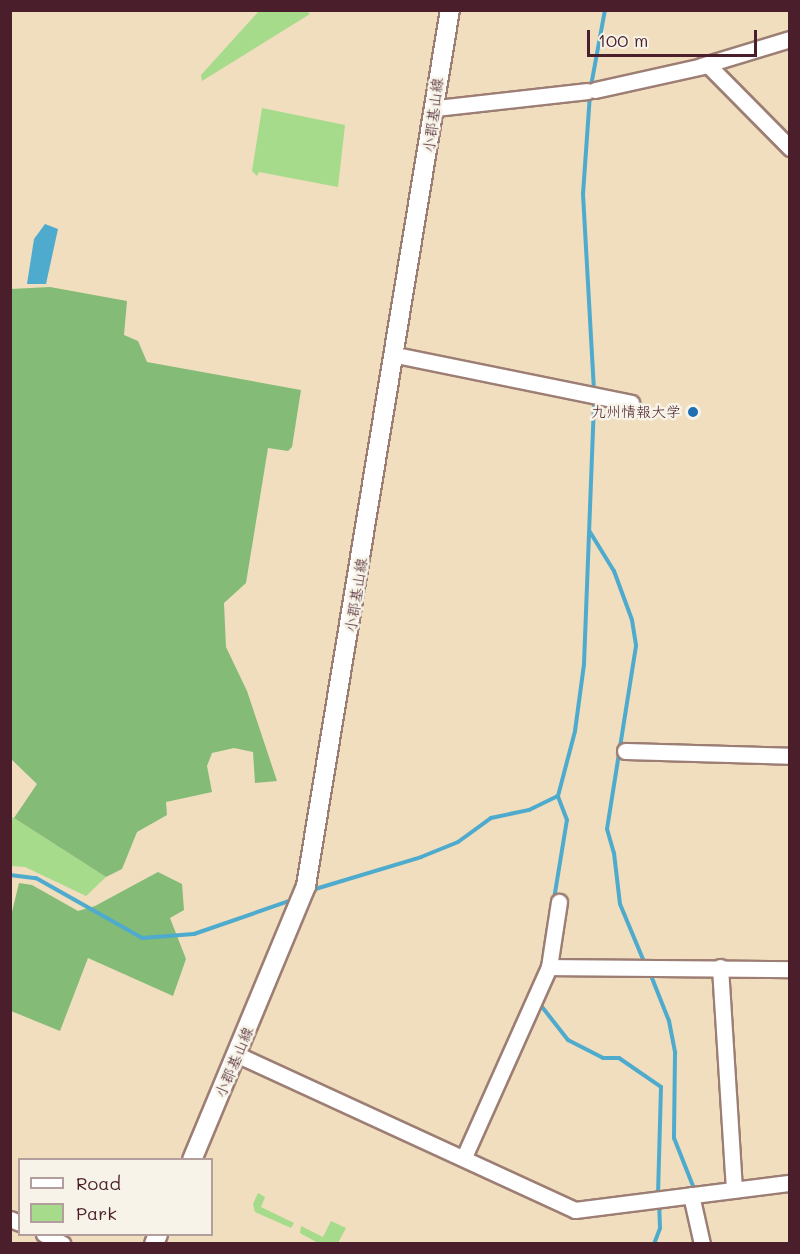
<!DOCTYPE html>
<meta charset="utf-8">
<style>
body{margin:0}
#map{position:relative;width:800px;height:1254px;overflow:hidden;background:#f0debe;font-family:Mali,"Klee One",sans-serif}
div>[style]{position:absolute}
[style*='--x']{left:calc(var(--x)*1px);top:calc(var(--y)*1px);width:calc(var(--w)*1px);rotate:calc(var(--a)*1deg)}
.green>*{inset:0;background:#a6db8b}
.forest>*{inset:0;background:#84bb77}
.water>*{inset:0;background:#4eabcd}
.stream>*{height:4px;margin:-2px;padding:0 2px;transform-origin:2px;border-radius:2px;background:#4eabcd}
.roads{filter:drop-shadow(2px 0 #9d7e74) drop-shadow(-2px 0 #9d7e74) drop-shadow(0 2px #9d7e74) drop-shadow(0 -2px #9d7e74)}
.minor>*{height:15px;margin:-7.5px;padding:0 7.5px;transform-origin:7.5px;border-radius:7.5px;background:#fff}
.major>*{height:18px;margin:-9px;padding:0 9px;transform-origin:9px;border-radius:9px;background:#fff}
.dots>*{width:16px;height:16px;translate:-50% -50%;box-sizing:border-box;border:3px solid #f7f3e8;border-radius:50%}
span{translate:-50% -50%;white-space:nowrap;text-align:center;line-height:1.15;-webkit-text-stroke:5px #f7f3e8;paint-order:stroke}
.street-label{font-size:15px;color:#4a1f2b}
.poi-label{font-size:15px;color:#4a1f2b}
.right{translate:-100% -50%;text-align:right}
.frame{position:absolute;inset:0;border:12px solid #4a1f2b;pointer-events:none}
.legend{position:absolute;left:18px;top:1158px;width:195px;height:78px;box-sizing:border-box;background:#f7f3e8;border:2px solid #b29e9c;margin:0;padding:8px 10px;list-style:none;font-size:18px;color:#4a1f2b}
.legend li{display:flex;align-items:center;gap:12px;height:30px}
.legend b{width:30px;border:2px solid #b29e9c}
.scale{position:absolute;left:587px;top:30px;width:170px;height:27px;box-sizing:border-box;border:3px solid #4a1f2b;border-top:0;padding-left:8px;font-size:18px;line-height:21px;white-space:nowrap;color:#4a1f2b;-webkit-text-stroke:4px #f7f3e8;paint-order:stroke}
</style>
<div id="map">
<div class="green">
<i style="clip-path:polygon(259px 11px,307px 11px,310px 14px,202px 81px,201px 75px)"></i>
<i style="clip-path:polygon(262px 108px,345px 125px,338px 187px,259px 172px,257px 176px,252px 171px)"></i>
<i style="clip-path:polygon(10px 816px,14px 818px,106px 877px,86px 896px,25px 867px,11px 866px)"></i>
<i style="clip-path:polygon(258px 1193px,265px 1197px,261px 1207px,294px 1223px,291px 1228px,255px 1212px,253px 1204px)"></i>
<i style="clip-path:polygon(331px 1221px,346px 1228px,338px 1243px,318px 1243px,300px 1233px,301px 1226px,323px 1237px)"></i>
</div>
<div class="forest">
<i style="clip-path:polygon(50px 287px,127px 301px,124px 335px,138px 341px,147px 362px,301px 390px,292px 447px,288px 451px,268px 448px,246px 583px,224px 603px,226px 647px,247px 691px,277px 781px,255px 783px,253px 752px,234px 748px,212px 753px,207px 766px,212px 792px,166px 802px,167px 815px,137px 832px,122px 869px,106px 877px,14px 818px,37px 784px,11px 759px,11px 289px)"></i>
<i style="clip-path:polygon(158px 872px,182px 884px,184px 910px,170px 918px,186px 959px,173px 996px,88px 958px,60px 1031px,11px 1011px,11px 916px,19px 883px,32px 885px,78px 911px,95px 906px)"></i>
</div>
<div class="water">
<i style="clip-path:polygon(45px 224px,58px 229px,46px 284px,27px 284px,34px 239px)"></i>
</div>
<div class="stream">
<i style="--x:591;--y:86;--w:77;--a:-79.6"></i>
<i style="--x:590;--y:94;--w:100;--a:94"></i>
<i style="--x:583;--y:194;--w:198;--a:86.8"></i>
<i style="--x:590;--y:532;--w:46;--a:58.4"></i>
<i style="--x:614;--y:571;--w:52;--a:69.8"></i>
<i style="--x:632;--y:620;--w:26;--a:81"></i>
<i style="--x:636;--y:646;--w:185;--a:99"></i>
<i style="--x:607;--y:829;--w:25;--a:74"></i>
<i style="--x:614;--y:853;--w:51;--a:83.3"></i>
<i style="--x:620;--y:904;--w:65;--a:67.4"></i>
<i style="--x:10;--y:875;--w:26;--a:7"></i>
<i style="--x:36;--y:878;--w:122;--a:29.5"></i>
<i style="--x:142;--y:938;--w:52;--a:-4.4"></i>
<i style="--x:194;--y:934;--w:104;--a:-19.1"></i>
<i style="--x:312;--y:890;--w:114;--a:-16.8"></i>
<i style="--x:421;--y:857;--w:40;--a:-22"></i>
<i style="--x:458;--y:842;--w:41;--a:-36"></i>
<i style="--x:491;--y:818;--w:39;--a:-12"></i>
<i style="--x:529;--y:810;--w:32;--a:-26"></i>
<i style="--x:554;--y:899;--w:80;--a:-80.7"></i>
<i style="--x:567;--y:820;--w:26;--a:-111"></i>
<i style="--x:558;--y:796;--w:67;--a:-75.3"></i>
<i style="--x:575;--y:731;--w:68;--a:-82.3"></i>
<i style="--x:584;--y:664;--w:265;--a:-87.8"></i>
<i style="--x:544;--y:952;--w:25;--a:-81"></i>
<i style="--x:650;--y:973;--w:52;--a:68.4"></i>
<i style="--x:669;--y:1021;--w:33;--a:79"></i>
<i style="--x:675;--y:1053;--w:85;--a:90.7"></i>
<i style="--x:674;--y:1138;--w:57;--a:68.4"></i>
<i style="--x:535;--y:988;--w:19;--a:-74"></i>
<i style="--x:539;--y:1003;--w:47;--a:51.9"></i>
<i style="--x:568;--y:1040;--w:39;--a:27"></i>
<i style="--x:603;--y:1058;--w:16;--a:0"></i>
<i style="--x:619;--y:1058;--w:51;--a:34.6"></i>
<i style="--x:661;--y:1087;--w:108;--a:91.6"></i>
<i style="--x:654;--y:1244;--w:17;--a:-69"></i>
<i style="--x:660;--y:1228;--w:25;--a:-92"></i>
</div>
<div class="roads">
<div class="minor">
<i style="--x:701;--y:66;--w:93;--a:-16.9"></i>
<i style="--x:595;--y:90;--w:116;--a:-12.5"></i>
<i style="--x:708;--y:65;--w:117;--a:45.3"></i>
<i style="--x:436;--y:108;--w:152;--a:-6.4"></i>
<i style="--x:396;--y:355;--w:240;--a:11.5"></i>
<i style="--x:625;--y:751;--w:165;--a:1.7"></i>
<i style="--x:549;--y:967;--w:241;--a:0.5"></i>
<i style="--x:720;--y:967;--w:223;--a:86.4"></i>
<i style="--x:238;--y:1055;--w:371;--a:24.7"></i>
<i style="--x:575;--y:1210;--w:217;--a:-7.2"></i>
<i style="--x:464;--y:1157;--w:208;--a:-65.9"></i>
<i style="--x:549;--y:967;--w:66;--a:-81.3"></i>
<i style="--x:691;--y:1195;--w:50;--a:77.3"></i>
<i style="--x:10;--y:1219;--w:11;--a:22"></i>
<i style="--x:44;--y:1234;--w:21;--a:28"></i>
</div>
<div class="major">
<i style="--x:192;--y:1160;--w:297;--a:-67.4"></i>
<i style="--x:306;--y:886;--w:888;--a:-80.67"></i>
<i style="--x:154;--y:1244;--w:11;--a:-68"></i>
</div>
</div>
<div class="dots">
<i style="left:693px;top:412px;background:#1f6fb2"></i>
</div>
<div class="street-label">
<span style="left:433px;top:115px;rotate:-83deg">小郡基山線</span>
<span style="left:356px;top:595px;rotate:-81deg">小郡基山線</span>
<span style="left:234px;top:1062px;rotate:-67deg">小郡基山線</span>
</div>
<div class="poi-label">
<span class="right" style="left:681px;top:412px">九州情報大学</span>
</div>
<div class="frame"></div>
<ul class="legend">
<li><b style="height:8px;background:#fff"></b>Road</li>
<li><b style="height:16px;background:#a6db8b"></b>Park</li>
</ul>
<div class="scale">100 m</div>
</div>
